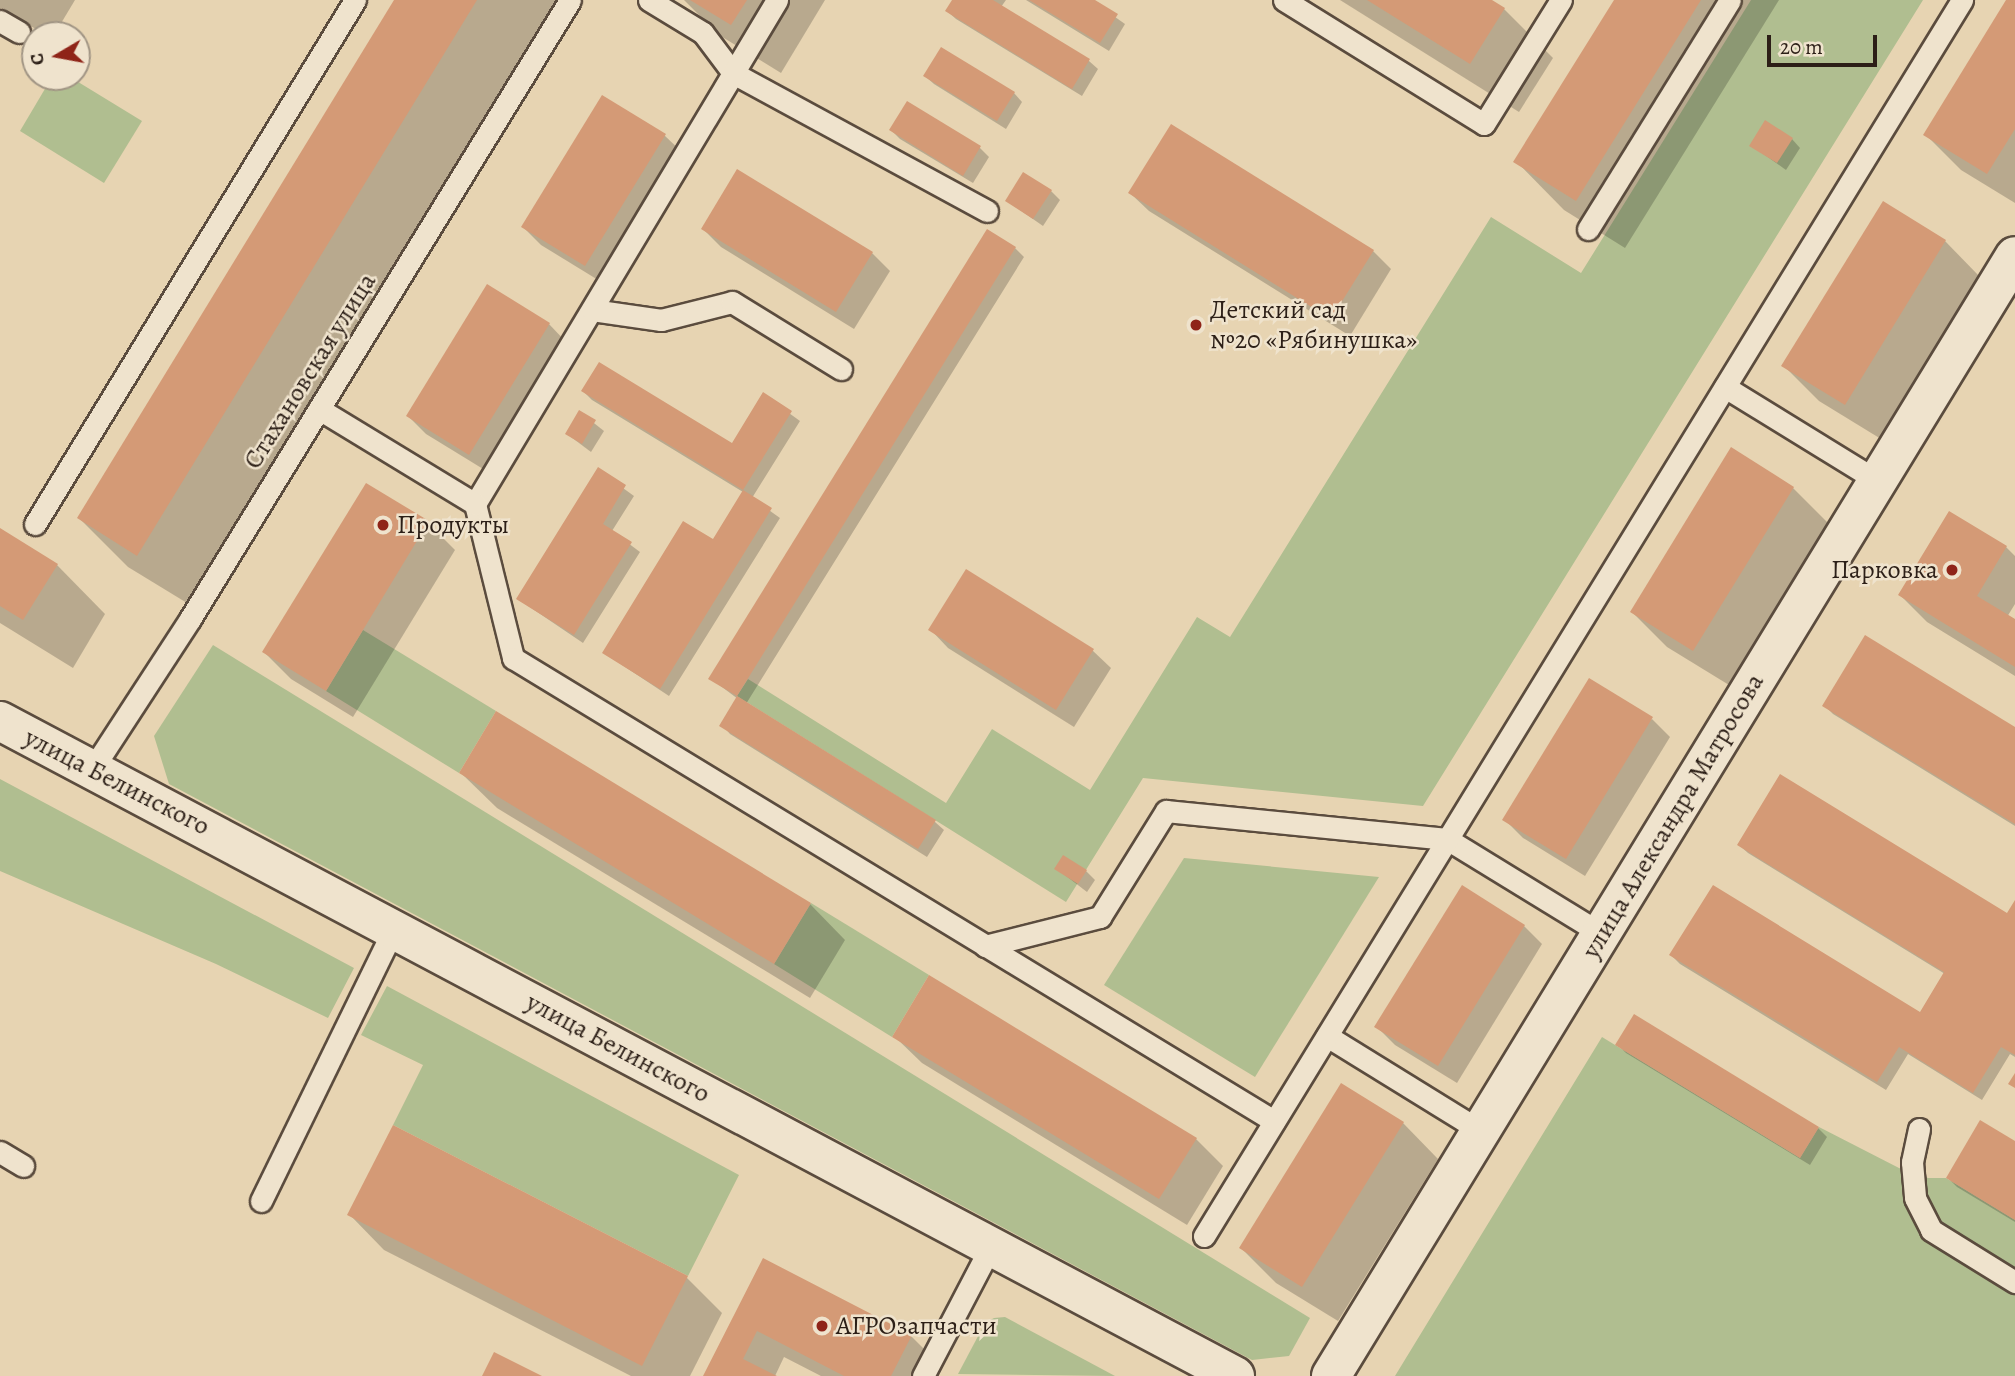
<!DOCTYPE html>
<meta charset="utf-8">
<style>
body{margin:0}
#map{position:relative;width:2015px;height:1376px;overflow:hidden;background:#e7d4b2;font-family:Alegreya,serif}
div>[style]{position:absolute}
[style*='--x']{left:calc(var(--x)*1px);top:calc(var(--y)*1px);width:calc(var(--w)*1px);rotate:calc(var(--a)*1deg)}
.green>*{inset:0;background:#b0be90}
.shadow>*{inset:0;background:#0003}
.building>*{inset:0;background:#d49a76}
.roads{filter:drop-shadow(2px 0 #5b4c3e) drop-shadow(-2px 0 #5b4c3e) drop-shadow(0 2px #5b4c3e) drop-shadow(0 -2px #5b4c3e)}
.service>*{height:21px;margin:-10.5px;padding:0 10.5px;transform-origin:10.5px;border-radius:10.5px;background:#efe3cd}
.minor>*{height:38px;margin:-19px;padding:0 19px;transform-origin:19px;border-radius:19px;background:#efe3cd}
.tertiary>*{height:38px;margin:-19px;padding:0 19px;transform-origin:19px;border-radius:19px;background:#efe3cd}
.dots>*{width:19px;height:19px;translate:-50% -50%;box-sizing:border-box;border:4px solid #efe3cd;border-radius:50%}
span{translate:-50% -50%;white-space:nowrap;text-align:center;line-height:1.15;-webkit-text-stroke:5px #efe3cd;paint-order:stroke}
.poi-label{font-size:26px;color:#2c1f17}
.left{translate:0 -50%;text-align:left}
.right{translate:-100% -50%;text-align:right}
.street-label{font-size:26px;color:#2c1f17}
.north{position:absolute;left:21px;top:21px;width:70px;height:70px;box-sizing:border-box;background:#efe3cd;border:2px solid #a19584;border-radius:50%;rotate:260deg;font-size:19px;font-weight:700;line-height:28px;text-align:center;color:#2c1f17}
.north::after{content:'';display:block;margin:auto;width:24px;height:32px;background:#8f2418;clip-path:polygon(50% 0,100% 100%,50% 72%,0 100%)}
.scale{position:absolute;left:1767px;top:35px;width:110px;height:32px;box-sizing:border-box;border:4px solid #2c1f17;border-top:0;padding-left:9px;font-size:21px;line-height:24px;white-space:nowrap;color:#2c1f17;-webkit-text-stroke:5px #efe3cd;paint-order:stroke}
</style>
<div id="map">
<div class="green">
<i style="clip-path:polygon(1751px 0,1923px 0,1423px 806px,1143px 778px,1066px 902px,737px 696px,748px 679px,946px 803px,992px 729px,1090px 790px,1197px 617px,1230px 637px,1491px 217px,1581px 273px)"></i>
<i style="clip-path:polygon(52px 77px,70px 77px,142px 121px,104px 183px,20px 131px)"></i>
<i style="clip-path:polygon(363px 630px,496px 711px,459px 773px,326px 691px)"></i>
<i style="clip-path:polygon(213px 645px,1310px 1318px,1289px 1356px,1252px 1360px,169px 784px,154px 736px)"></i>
<i style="clip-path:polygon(0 779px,354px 968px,328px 1018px,216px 964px,0 871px)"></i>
<i style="clip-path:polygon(1184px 858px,1379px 877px,1255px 1077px,1104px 985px)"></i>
<i style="clip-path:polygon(811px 903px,929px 975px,892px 1037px,774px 964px)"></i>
<i style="clip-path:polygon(387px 986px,739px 1175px,688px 1276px,393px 1125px,423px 1065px,361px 1035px)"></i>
<i style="clip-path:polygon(1602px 1037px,1800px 1158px,1819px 1127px,1899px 1168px,1928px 1178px,1946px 1178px,2015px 1220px,2015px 1376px,1395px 1376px)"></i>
<i style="clip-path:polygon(1005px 1317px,1115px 1376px,958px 1374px,985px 1323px,994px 1318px)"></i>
</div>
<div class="shadow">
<i style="clip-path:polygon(0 0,75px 0,54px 35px,46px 35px,0 8px)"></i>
<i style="clip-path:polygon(397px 0,556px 0,187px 603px,128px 567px,79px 518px)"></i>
<i style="clip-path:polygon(684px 0,825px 0,781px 73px,719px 35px)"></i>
<i style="clip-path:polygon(954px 0,1006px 0,1001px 7px,1089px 61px,1098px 69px,1082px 96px,956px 19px,947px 11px)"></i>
<i style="clip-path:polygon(1026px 0,1091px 0,1125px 24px,1109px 51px)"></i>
<i style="clip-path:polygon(1340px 0,1489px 0,1504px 9px,1553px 58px,1519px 112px)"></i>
<i style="clip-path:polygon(1616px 0,1779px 0,1625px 248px,1564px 210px,1516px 161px)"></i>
<i style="clip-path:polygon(2008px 0,2015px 0,2015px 203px,1961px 170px,1926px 135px)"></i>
<i style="clip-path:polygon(925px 76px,1014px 93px,1022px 102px,1006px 129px,934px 84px)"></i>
<i style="clip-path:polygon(908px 103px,980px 148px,989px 157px,973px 183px,900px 139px,891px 130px)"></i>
<i style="clip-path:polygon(664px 135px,683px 153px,603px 283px,541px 245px,523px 227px)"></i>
<i style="clip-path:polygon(1792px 139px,1800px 148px,1786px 170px,1751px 145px)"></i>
<i style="clip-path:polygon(1051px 191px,1060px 200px,1043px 226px,1007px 201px)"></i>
<i style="clip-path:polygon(1130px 193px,1373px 251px,1391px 269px,1350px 336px,1149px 211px)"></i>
<i style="clip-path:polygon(1884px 203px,1945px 241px,1980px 277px,1881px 439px,1819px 401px,1783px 365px)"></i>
<i style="clip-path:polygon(703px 229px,872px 253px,890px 271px,854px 329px,721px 247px)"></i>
<i style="clip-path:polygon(1015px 248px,1024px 257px,746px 704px,935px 822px,944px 830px,927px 857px,730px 734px,722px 725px,738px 699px,710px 678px)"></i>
<i style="clip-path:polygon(549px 324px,567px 343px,488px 472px,426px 434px,408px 416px)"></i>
<i style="clip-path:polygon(583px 391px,733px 445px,764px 395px,800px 421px,752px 498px,780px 518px,669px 696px,604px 653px,713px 542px,743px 492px,592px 400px)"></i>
<i style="clip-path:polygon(580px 412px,604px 431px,591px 452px,567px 434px)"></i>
<i style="clip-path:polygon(598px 470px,634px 496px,612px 531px,640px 552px,583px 643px,518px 599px)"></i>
<i style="clip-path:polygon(1793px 488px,1828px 523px,1729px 685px,1667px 647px,1632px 612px)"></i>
<i style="clip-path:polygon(428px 523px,455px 550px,353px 717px,291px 679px,264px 652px)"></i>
<i style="clip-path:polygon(0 530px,57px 565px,105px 614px,73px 668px,0 623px)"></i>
<i style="clip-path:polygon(2006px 547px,2015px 556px,2015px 604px,2007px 617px,2015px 621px,2015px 676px,1927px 622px,1900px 595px)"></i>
<i style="clip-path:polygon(930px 629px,1092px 650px,1111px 668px,1074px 727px,948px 648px)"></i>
<i style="clip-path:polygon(1824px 705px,2015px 729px,2015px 826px,1833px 714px)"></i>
<i style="clip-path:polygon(1652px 719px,1670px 737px,1585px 876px,1523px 838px,1504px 819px)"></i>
<i style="clip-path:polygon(461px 773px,810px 904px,845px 940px,810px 998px,497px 808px)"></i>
<i style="clip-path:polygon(1739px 845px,2008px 915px,2015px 904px,2015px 1057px,2010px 1054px,1982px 1100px,1908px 1054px,1886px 1090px,1680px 964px,1671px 955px,1921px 1014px,1945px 974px,1748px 853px)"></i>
<i style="clip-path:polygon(1057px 869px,1086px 871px,1095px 880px,1087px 892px)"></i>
<i style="clip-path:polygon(1524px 926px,1542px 944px,1457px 1083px,1395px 1045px,1377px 1027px)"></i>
<i style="clip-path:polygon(1634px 1016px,1818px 1128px,1827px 1137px,1810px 1165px,1626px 1053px,1617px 1044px)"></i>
<i style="clip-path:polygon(894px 1036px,1196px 1139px,1223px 1166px,1187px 1225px,922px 1063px)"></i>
<i style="clip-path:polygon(1403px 1123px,1438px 1159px,1338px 1321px,1276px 1283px,1241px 1248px)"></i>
<i style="clip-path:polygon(2015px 1143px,2015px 1222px,1957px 1187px,1948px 1178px)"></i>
<i style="clip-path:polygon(349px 1214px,687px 1278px,722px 1313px,690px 1376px,631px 1376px,384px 1250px)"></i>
<i style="clip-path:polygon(763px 1261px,911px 1336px,938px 1363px,931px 1376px,821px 1376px,784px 1357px,775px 1376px,705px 1376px)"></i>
</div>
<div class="building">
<i style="clip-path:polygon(394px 0,477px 0,137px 556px,77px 518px)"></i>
<i style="clip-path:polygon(690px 0,747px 0,731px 25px)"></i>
<i style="clip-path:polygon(952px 0,993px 0,1090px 59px,1072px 89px,945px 11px)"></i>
<i style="clip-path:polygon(1029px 0,1095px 0,1118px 14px,1100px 43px)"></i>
<i style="clip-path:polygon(1367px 0,1492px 0,1505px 8px,1470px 64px)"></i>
<i style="clip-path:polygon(1614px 0,1701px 0,1576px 201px,1513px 162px)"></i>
<i style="clip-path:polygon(2006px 0,2015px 0,2015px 129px,1987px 174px,1923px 135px)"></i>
<i style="clip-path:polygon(941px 47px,1015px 92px,997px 121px,923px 76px)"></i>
<i style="clip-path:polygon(602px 95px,666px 134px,585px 266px,521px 227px)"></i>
<i style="clip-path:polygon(907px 101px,981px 146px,963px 176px,889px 130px)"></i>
<i style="clip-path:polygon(1765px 120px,1793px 138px,1777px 163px,1749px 146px)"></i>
<i style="clip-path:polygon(1171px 124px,1374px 250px,1331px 319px,1128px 193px)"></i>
<i style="clip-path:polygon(737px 169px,873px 252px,836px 312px,701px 229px)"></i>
<i style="clip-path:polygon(1023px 172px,1052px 190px,1033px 219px,1005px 201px)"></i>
<i style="clip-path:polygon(1883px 201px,1946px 240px,1845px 405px,1781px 366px)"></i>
<i style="clip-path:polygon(987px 229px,1016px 247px,737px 696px,708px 679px)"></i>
<i style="clip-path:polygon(487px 284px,550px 323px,469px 455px,406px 416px)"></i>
<i style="clip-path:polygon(599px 362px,732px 443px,763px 392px,792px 411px,743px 490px,772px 508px,660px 689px,602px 653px,683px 521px,713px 539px,743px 490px,581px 391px)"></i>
<i style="clip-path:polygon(579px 410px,596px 420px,582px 444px,565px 434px)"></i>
<i style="clip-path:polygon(1731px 447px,1794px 487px,1693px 651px,1630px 612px)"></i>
<i style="clip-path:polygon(598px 467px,626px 485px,603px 524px,632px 542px,574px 635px,516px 599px)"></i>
<i style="clip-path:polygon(366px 483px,429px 521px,326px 691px,262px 652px)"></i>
<i style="clip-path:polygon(1949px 511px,2007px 546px,1977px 596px,2015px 619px,2015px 667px,1898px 595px)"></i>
<i style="clip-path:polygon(0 528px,58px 564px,23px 620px,0 606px)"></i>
<i style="clip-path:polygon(966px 569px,1094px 649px,1056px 710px,928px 630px)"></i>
<i style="clip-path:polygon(1865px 635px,2015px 727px,2015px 824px,1822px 706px)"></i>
<i style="clip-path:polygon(1589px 678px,1653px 717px,1566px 859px,1502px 820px)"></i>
<i style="clip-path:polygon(737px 696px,936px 820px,918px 849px,719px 726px)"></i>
<i style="clip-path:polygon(496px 711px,811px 903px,774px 964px,459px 773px)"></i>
<i style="clip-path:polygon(1780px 774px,2007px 913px,2015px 900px,2015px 1055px,2001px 1047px,1973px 1093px,1899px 1047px,1877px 1082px,1669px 955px,1713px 885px,1920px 1012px,1944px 972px,1737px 845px)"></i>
<i style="clip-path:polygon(1063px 855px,1087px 870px,1078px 884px,1054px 869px)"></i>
<i style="clip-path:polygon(1462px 885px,1525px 925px,1438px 1066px,1374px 1027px)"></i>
<i style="clip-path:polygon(929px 975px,1197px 1138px,1159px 1199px,892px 1037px)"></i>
<i style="clip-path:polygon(1634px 1014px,1819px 1127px,1800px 1158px,1615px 1045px)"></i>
<i style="clip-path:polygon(2015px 1073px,2015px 1088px,2008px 1084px)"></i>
<i style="clip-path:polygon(1341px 1083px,1404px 1122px,1302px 1287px,1239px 1248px)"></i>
<i style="clip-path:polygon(1980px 1120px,2015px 1141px,2015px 1220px,1946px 1178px)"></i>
<i style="clip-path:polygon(393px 1125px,688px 1276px,642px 1366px,347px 1215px)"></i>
<i style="clip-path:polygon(763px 1258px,912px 1335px,891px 1376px,844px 1376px,757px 1331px,743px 1359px,777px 1376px,703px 1376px)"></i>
<i style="clip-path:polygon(494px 1352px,542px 1376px,482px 1376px)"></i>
</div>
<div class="roads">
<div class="service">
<i style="--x:649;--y:0;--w:63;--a:31.4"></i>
<i style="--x:703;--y:33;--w:50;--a:53.1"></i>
<i style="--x:733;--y:73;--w:289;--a:28.5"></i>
<i style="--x:777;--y:0;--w:588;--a:120.93"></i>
<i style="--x:475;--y:504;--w:159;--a:76.1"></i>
<i style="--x:513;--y:658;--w:891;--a:31.32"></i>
<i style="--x:1284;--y:0;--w:235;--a:31.8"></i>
<i style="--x:1484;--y:124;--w:146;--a:-58.2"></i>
<i style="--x:0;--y:21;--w:22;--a:30"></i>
<i style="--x:1588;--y:229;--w:269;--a:-58.2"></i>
<i style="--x:592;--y:310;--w:70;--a:8.2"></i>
<i style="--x:661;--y:320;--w:73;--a:-14.2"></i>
<i style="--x:732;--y:302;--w:128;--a:31.6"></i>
<i style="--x:1725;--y:387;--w:180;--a:31.6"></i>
<i style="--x:319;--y:409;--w:183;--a:31.3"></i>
<i style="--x:35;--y:524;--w:614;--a:-58.59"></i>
<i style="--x:93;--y:768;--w:178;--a:-56.9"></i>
<i style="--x:190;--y:619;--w:726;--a:-58.45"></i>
<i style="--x:985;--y:946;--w:119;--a:-14.2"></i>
<i style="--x:1100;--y:917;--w:125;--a:-58.1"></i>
<i style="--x:1166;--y:811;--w:282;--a:5.7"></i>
<i style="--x:1447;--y:839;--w:182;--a:31.5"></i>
<i style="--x:1327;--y:1036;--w:181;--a:31.7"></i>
<i style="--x:1919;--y:1129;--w:34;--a:102"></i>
<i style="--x:1912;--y:1162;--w:36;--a:85"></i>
<i style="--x:1915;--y:1198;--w:36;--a:63"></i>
<i style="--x:1931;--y:1230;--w:99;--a:31.8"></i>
<i style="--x:0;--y:1152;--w:27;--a:31"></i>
<i style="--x:261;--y:1201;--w:304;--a:-64"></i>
<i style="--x:1204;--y:1236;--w:1450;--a:-58.48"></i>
<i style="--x:923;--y:1376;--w:147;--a:-62.4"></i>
</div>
<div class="minor">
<i style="--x:1331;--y:1376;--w:1312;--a:-58.59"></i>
</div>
<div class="tertiary">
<i style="--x:0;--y:721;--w:1398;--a:27.94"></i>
</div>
</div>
<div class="dots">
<i style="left:1196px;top:325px;background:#8f2418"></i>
<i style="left:383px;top:525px;background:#8f2418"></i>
<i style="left:1952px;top:570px;background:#8f2418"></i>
<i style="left:822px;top:1326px;background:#8f2418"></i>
</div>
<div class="poi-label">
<span class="left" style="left:1210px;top:325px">Детский сад<br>№20 «Рябинушка»</span>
<span class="left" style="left:397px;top:525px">Продукты</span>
<span class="right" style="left:1938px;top:570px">Парковка</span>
<span class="left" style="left:836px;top:1326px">АГРОзапчасти</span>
</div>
<div class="street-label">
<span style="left:310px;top:371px;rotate:-58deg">Стахановская улица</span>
<span style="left:117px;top:782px;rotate:27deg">улица Белинского</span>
<span style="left:1673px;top:816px;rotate:-59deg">улица Александра Матросова</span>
<span style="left:618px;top:1048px;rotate:28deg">улица Белинского</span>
</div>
<div class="north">С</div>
<div class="scale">20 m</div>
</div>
